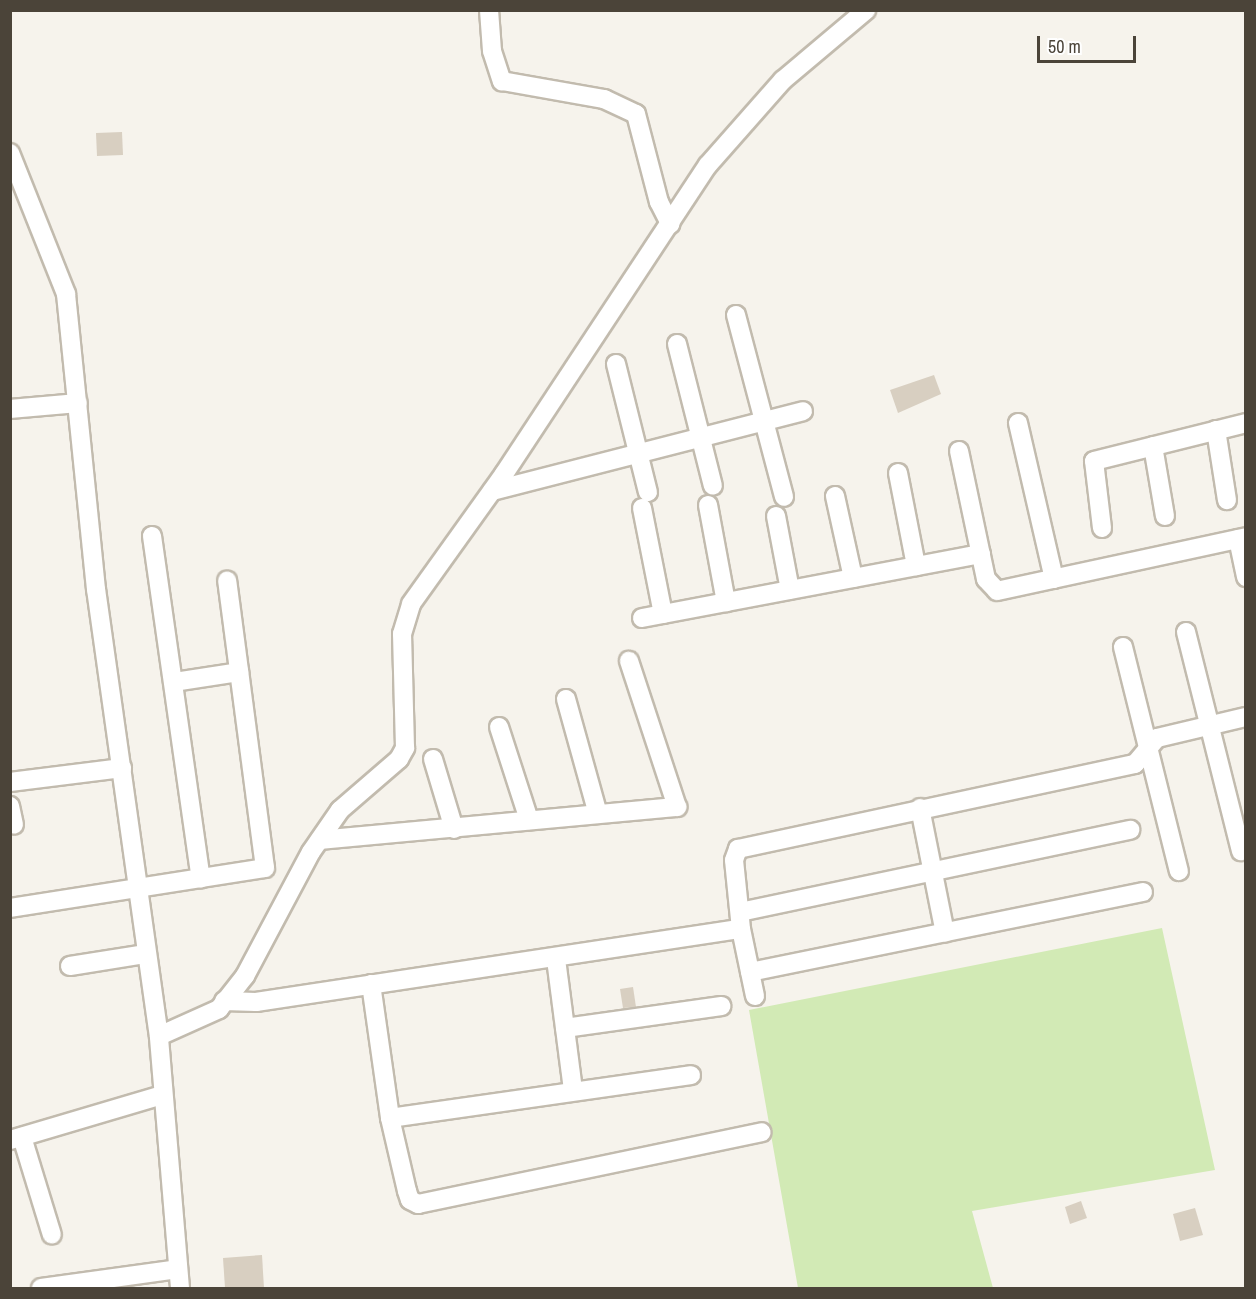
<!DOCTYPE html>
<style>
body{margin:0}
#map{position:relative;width:1256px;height:1299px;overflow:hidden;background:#f6f3ec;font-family:"Archivo Narrow",sans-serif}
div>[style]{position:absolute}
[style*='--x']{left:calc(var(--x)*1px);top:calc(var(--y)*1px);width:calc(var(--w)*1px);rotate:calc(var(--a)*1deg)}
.green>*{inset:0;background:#d2eab5}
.building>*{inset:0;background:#d8cfc1}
.roads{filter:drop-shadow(2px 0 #c2bbae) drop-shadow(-2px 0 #c2bbae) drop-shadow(0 2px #c2bbae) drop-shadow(0 -2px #c2bbae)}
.minor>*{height:18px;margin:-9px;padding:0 9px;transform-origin:9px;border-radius:9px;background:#fff}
span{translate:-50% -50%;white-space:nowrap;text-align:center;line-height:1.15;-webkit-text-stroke:6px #fff;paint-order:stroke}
.frame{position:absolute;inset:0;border:12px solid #4b4439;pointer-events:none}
.scale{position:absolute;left:1037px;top:36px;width:99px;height:27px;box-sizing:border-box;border:3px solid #4b4439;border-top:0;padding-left:8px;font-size:18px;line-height:21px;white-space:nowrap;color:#4b4439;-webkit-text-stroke:4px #fff;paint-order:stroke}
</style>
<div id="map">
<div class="green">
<i style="clip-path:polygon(1162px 928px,1215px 1170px,972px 1211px,993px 1288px,798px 1288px,749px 1010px)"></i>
</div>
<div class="building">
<i style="clip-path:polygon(122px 132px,123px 155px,97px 156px,96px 133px)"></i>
<i style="clip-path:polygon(934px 375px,941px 394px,898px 413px,890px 390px)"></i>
<i style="clip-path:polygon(633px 987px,636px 1007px,623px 1008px,620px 989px)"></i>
<i style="clip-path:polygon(1081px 1201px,1087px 1218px,1070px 1224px,1065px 1207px)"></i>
<i style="clip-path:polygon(1195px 1208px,1203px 1235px,1180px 1241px,1173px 1214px)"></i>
<i style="clip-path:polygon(262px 1255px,264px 1288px,225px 1288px,223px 1258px)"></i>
</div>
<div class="roads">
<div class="minor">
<i style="--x:489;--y:10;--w:41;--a:85.8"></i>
<i style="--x:492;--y:51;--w:32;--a:72"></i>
<i style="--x:502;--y:81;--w:104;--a:10"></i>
<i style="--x:604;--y:99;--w:35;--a:25"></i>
<i style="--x:636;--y:114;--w:91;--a:75.4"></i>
<i style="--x:659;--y:202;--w:25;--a:63"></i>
<i style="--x:10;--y:153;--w:152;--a:68.3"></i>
<i style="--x:66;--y:294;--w:297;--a:84.2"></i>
<i style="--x:96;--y:589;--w:451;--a:82"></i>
<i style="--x:736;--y:315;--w:188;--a:75.2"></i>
<i style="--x:677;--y:344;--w:146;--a:75.8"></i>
<i style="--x:616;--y:364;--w:132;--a:76"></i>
<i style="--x:10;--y:409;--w:68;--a:-5"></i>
<i style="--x:1018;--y:423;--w:160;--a:77"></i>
<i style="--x:1216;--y:430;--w:71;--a:81.1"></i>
<i style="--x:1153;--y:446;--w:71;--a:80.3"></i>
<i style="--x:959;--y:451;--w:131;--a:78.1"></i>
<i style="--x:986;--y:579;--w:16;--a:47"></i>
<i style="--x:997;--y:591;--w:255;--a:-12.2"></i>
<i style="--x:898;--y:473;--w:95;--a:79"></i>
<i style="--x:492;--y:491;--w:321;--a:-14.4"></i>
<i style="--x:835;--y:496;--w:84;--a:77.6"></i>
<i style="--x:708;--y:505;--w:99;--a:79.5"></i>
<i style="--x:642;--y:508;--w:108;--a:78.8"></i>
<i style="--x:776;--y:516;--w:75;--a:79.3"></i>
<i style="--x:1102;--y:528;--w:67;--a:-96.8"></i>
<i style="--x:1094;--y:461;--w:157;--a:-14"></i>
<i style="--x:152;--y:536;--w:346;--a:81.9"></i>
<i style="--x:1238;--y:539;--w:39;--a:78"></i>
<i style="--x:642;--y:618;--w:345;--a:-10.7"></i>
<i style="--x:1186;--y:632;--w:226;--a:75.9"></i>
<i style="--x:1123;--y:647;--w:231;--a:76"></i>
<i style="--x:174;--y:682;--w:66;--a:-8.7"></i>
<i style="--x:566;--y:699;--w:119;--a:74.5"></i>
<i style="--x:499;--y:727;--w:98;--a:72.1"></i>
<i style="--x:433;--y:759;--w:73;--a:73.3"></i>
<i style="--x:10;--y:782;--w:113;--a:-7.1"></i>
<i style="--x:10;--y:806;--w:19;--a:78"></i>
<i style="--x:920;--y:808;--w:127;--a:78.7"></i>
<i style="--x:320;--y:840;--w:359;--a:-5.3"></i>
<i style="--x:677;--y:807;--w:154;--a:-108.2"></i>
<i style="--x:10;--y:908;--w:258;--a:-8.9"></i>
<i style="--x:265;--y:868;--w:290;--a:-97.5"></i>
<i style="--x:740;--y:912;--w:399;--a:-11.9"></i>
<i style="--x:556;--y:959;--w:132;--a:82.6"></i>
<i style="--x:70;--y:966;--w:77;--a:-9"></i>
<i style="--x:750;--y:972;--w:401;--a:-11.5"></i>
<i style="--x:371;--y:984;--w:135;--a:81.9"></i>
<i style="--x:390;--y:1118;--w:75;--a:76.9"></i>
<i style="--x:407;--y:1191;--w:9;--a:72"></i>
<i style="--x:410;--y:1200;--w:9;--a:27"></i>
<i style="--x:418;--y:1204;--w:351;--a:-11.8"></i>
<i style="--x:755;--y:996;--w:68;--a:-101.8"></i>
<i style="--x:741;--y:929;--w:69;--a:-95.8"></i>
<i style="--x:734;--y:860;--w:12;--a:-70"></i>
<i style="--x:738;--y:849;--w:406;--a:-12.1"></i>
<i style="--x:1135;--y:764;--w:34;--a:-50"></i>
<i style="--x:1157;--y:738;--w:91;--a:-13.3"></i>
<i style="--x:224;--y:1001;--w:32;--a:2"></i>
<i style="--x:256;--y:1002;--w:490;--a:-8.6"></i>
<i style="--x:565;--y:1028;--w:158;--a:-8"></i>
<i style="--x:390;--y:1118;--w:304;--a:-8.1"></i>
<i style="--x:22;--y:1137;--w:102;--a:73"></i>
<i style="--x:10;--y:1140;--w:159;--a:-16.5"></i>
<i style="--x:41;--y:1288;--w:138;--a:-7.9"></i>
<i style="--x:180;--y:1288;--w:253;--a:-94.8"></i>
<i style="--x:159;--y:1036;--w:66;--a:-24.2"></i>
<i style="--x:219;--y:1009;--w:42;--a:-51.8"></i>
<i style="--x:245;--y:976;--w:140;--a:-62"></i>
<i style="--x:311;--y:852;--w:51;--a:-55.4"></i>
<i style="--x:340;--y:810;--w:78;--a:-40.8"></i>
<i style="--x:399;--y:759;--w:13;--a:-61"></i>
<i style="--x:405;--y:748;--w:114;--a:-91.5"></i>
<i style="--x:402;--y:634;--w:31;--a:-73"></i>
<i style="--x:411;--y:604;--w:160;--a:-54.4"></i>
<i style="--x:504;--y:474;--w:370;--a:-56.6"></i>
<i style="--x:708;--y:165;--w:113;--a:-48.6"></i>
<i style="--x:783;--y:80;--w:109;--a:-40.1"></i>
</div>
</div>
<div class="frame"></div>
<div class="scale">50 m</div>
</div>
